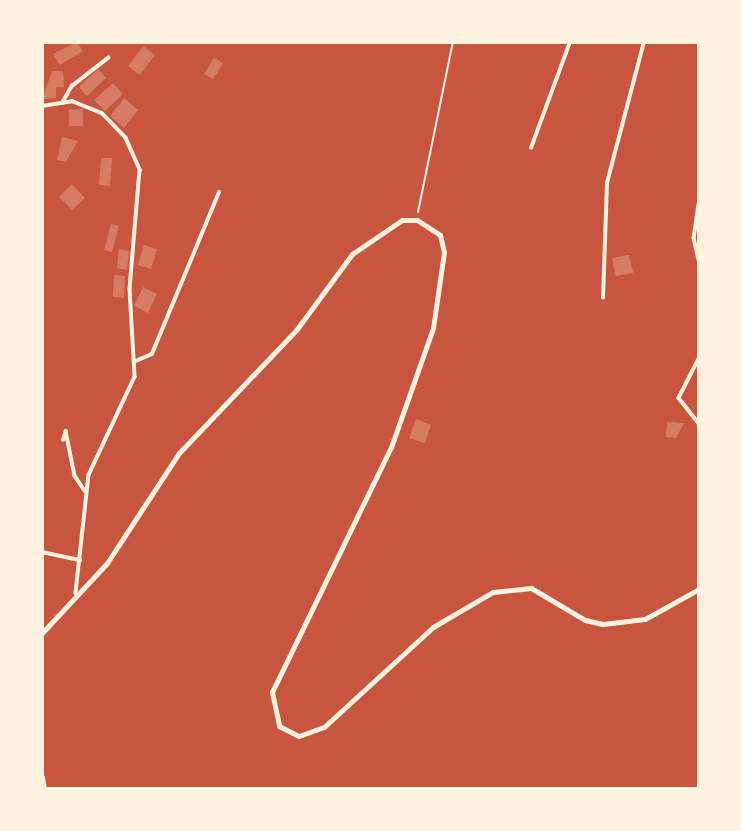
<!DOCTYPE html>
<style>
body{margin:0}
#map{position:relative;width:741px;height:831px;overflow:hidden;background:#c8553d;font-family:"Asap Condensed",sans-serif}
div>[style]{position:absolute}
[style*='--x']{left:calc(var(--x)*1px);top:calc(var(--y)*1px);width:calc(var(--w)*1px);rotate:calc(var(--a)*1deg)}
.building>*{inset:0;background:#d67c66}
.path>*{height:2px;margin:-1px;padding:0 1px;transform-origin:1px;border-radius:1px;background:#fff3e0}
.minor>*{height:3.5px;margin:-1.75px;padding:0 1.75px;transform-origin:1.75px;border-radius:1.75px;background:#fff3e0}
.tertiary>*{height:5px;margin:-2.5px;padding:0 2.5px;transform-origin:2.5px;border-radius:2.5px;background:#fff3e0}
span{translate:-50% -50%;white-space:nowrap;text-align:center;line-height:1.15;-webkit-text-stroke:7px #fff3e0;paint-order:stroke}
.frame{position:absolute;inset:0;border:44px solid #fff3e0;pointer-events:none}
</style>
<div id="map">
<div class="building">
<i style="clip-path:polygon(77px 42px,83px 51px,60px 65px,53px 54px)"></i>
<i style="clip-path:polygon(143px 46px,155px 55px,140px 75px,128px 66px)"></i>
<i style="clip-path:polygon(214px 58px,223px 63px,213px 79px,204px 74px)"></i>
<i style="clip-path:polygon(98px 69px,106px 78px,87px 96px,79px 87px)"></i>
<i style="clip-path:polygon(52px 71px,63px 71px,64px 87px,56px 87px,56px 98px,42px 99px)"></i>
<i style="clip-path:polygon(113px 83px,123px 94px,105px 111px,94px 100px)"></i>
<i style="clip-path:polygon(124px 98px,138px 110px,124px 128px,110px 116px)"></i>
<i style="clip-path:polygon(83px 109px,83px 126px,69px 126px,69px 110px)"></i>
<i style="clip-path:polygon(62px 137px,78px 141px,66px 162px,57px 160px)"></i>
<i style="clip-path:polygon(101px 158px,112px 158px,110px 186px,99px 185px)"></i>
<i style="clip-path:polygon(72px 184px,85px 198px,72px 210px,59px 197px)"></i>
<i style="clip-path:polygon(111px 224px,119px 226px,112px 252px,104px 250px)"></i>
<i style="clip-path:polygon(144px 245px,157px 249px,151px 269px,138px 265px)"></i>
<i style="clip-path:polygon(119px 249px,129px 251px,127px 270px,117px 268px)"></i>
<i style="clip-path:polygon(629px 255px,633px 273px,616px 276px,612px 258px)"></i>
<i style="clip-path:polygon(114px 275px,125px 276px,124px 298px,113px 297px)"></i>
<i style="clip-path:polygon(143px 287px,157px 294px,148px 313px,134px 306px)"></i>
<i style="clip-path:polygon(416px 419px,431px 425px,425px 443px,409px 438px)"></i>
<i style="clip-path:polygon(667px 422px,684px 423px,676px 438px,666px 437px)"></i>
</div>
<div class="path">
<i style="--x:418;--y:212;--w:174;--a:-78.4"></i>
</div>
<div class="minor">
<i style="--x:62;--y:103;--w:20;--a:-60"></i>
<i style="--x:72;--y:86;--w:46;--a:-37.9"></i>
<i style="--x:42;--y:106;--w:30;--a:-9"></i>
<i style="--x:72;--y:101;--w:32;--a:22"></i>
<i style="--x:102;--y:113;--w:35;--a:46"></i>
<i style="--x:126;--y:138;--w:35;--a:66"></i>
<i style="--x:140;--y:170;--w:119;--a:94.8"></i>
<i style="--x:130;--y:289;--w:88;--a:86.7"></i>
<i style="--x:135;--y:377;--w:108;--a:115.1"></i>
<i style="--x:89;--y:475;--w:119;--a:96.3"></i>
<i style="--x:531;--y:148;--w:113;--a:-69.8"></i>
<i style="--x:699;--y:204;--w:34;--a:98"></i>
<i style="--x:694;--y:238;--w:23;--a:77"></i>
<i style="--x:603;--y:298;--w:115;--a:-88"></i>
<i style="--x:607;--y:183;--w:146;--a:-75.3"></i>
<i style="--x:699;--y:359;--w:44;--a:117.1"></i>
<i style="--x:679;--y:398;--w:33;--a:52"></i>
<i style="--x:136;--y:361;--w:17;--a:-24"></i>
<i style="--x:152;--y:354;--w:175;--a:-67.5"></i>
<i style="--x:63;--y:440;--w:9;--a:-72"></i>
<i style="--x:66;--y:431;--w:46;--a:78.7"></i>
<i style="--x:75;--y:476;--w:18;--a:56"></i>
<i style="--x:42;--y:552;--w:39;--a:12"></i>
</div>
<div class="tertiary">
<i style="--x:42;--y:633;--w:96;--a:-47.1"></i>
<i style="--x:107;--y:563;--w:131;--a:-56.8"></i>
<i style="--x:179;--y:453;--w:171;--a:-46.4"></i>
<i style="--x:297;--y:329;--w:93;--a:-53.7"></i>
<i style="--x:352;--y:254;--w:60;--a:-34.2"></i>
<i style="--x:402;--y:220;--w:15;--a:0"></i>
<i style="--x:417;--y:220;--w:27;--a:33"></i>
<i style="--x:440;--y:235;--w:17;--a:77"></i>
<i style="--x:444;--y:252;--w:77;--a:98.2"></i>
<i style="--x:433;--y:328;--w:126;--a:109.4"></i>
<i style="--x:391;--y:447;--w:272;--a:115.9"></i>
<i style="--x:272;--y:692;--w:35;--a:78"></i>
<i style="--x:279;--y:726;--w:22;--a:27"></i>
<i style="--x:299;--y:736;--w:27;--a:-20"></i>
<i style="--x:324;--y:727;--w:148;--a:-42.5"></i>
<i style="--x:433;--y:627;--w:69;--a:-30.3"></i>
<i style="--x:493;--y:592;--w:38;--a:-6"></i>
<i style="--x:531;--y:588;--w:63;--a:30.7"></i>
<i style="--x:585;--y:620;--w:18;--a:13"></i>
<i style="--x:603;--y:624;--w:42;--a:-6.8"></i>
<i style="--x:645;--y:619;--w:62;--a:-29.1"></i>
<i style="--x:42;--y:777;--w:12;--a:81"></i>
</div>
<div class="frame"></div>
</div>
